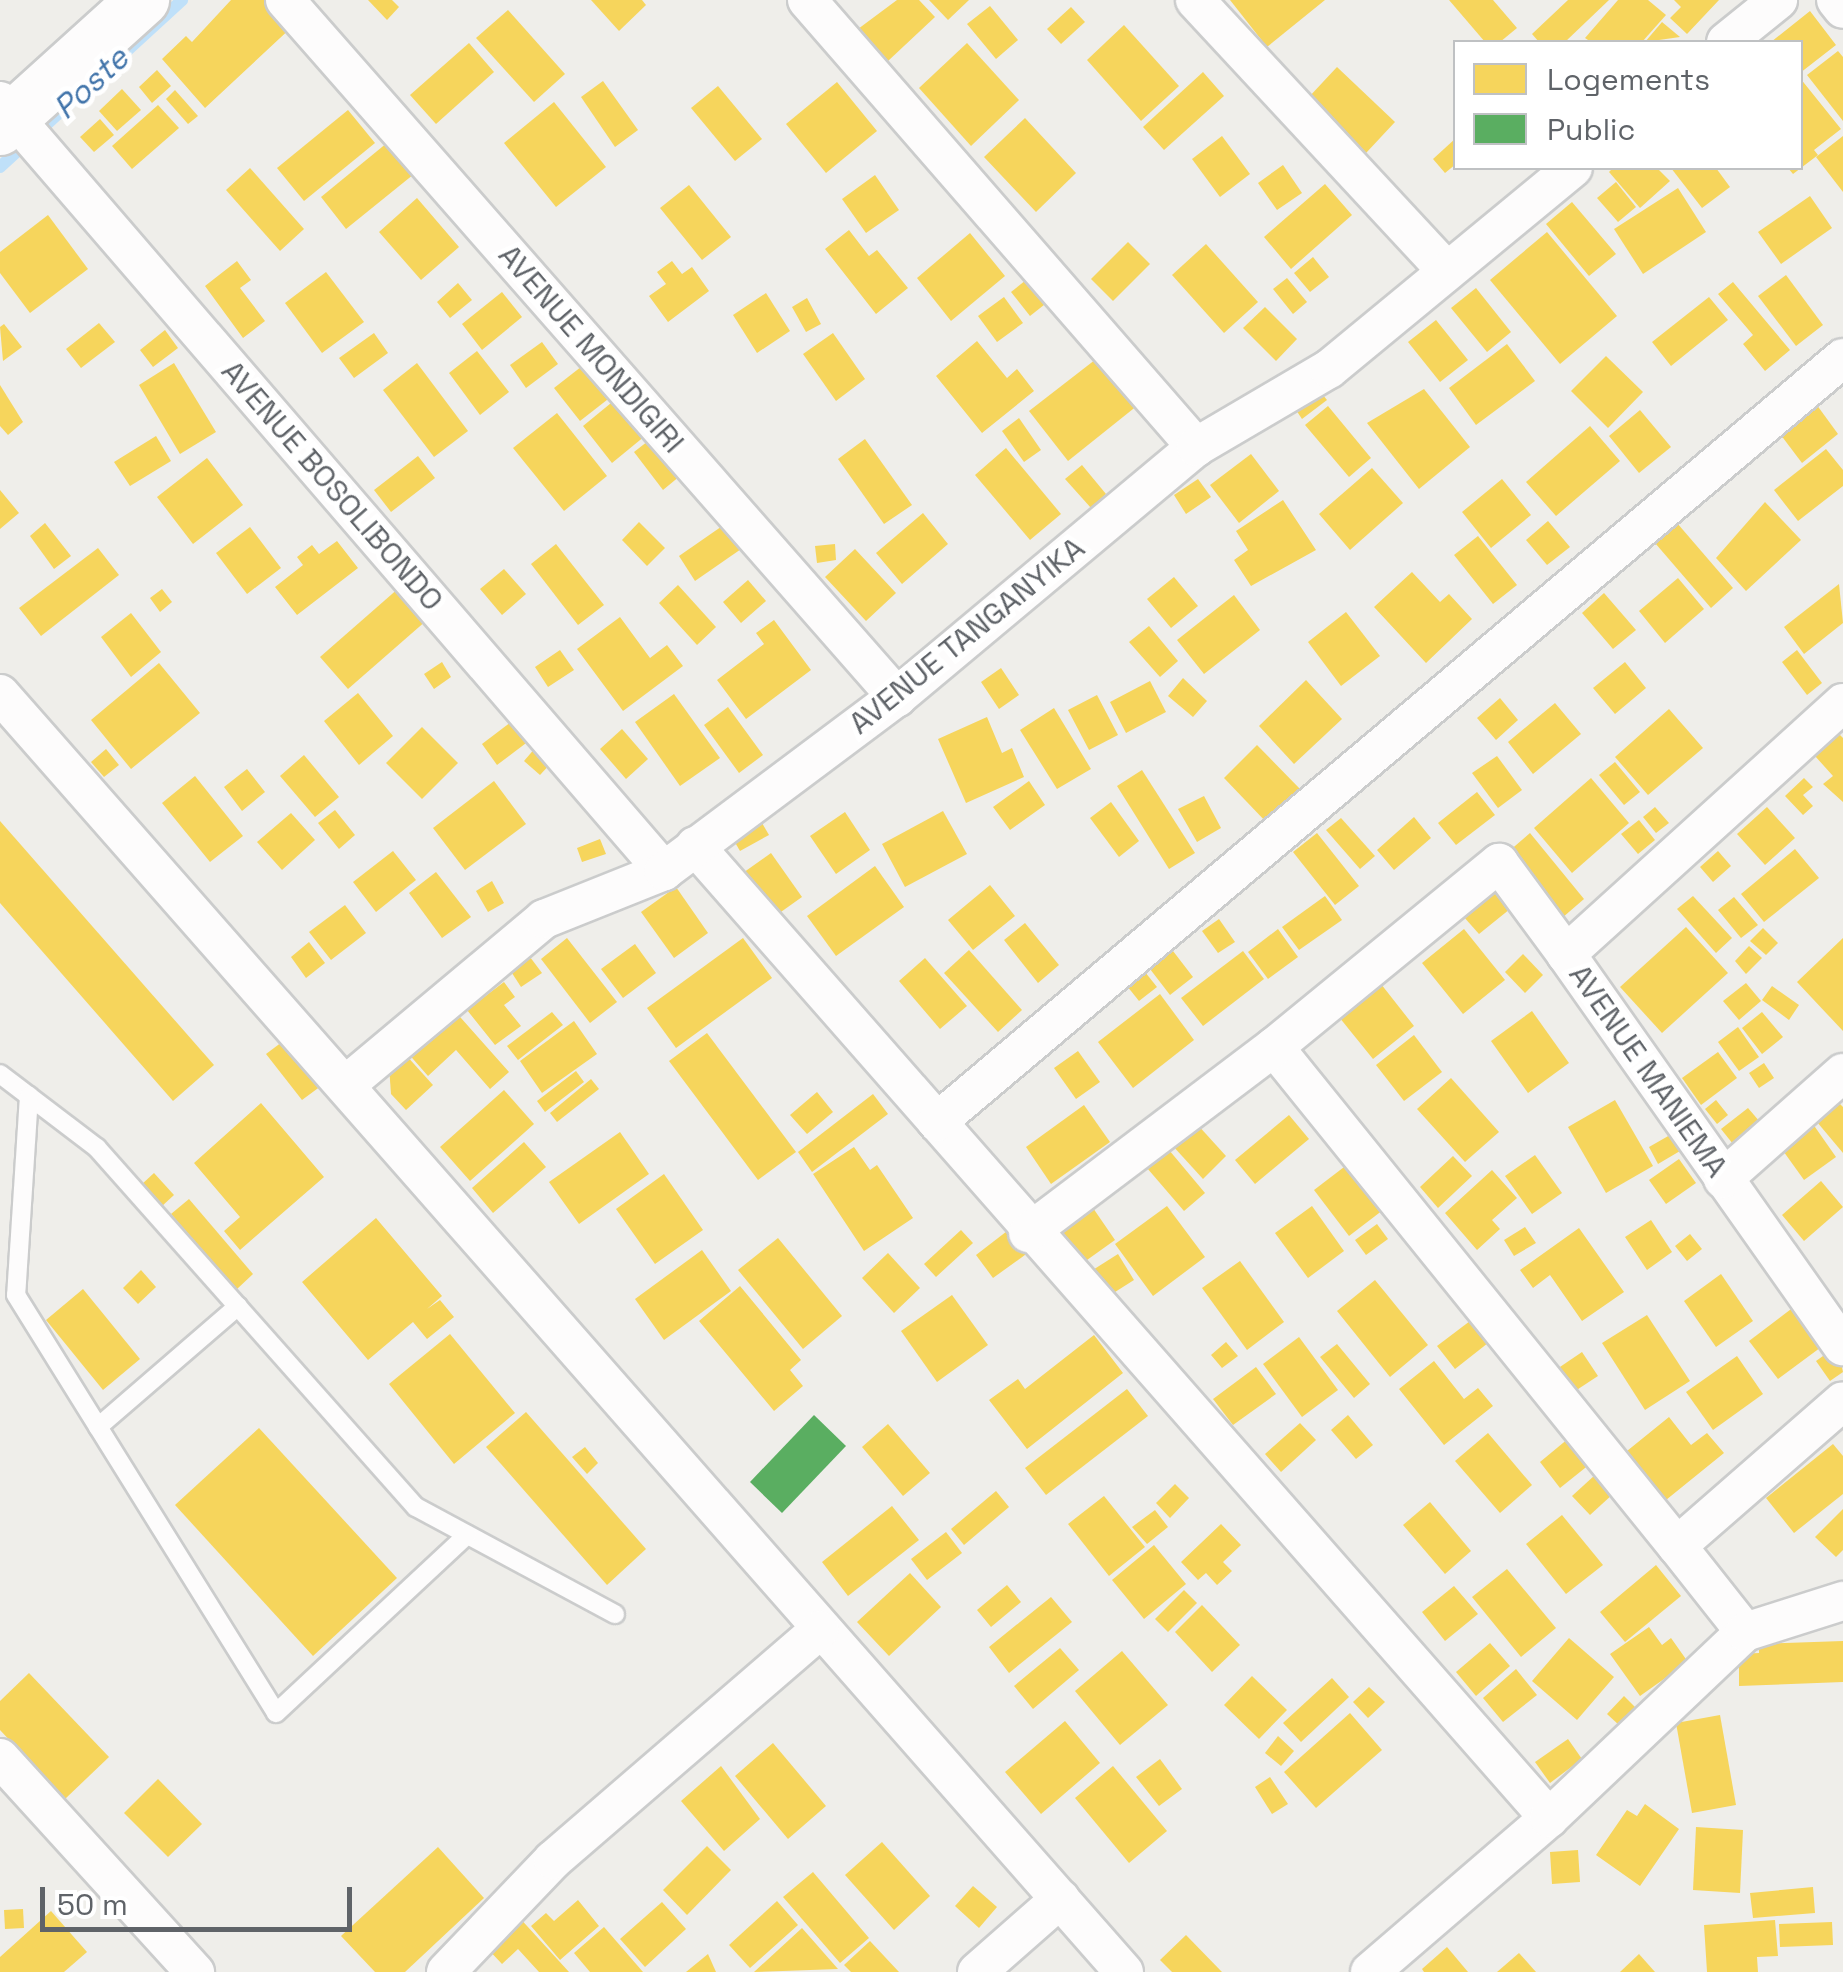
<!DOCTYPE html>
<style>
body{margin:0}
#map{position:relative;width:1843px;height:1972px;overflow:hidden;background:#efeeea;font-family:"Space Grotesk",sans-serif}
div>[style]{position:absolute}
[style*='--x']{left:calc(var(--x)*1px);top:calc(var(--y)*1px);width:calc(var(--w)*1px);rotate:calc(var(--a)*1deg)}
.homes>*{inset:0;background:#f6d55c}
.public>*{inset:0;background:#5aae61}
.stream>*{height:12px;margin:-6px;padding:0 6px;transform-origin:6px;border-radius:6px;background:#bfe0f9}
.roads{filter:drop-shadow(2px 0 #cbcccc) drop-shadow(-2px 0 #cbcccc) drop-shadow(0 2px #cbcccc) drop-shadow(0 -2px #cbcccc)}
.lane>*{height:18px;margin:-9px;padding:0 9px;transform-origin:9px;border-radius:9px;background:#fdfcfc}
.street>*{height:38px;margin:-19px;padding:0 19px;transform-origin:19px;border-radius:19px;background:#fdfcfc}
.secondary>*{height:52px;margin:-26px;padding:0 26px;transform-origin:26px;border-radius:26px;background:#fdfcfc}
span{translate:-50% -50%;white-space:nowrap;text-align:center;line-height:1.15;-webkit-text-stroke:10px #fff;paint-order:stroke}
.street-label{font-size:30px;color:#5f6368}
.water-label{font-size:32px;color:#4174aa;font-style:italic}
.legend{position:absolute;left:1453px;top:40px;width:350px;height:130px;box-sizing:border-box;background:#fff;border:2px solid #bfc1c3;margin:0;padding:12px 18px;list-style:none;font-size:30px;color:#5f6368}
.legend li{display:flex;align-items:center;gap:20px;height:50px}
.legend b{width:50px;border:2px solid #bfc1c3}
.scale{position:absolute;left:40px;top:1887px;width:312px;height:45px;box-sizing:border-box;border:5px solid #5f6368;border-top:0;padding-left:12px;font-size:30px;line-height:35px;white-space:nowrap;color:#5f6368;-webkit-text-stroke:8px #fff;paint-order:stroke}
</style>
<div id="map">
<div class="homes">
<i style="clip-path:polygon(231px 0,271px 0,294px 25px,205px 108px,162px 59px,186px 36px,192px 42px)"></i>
<i style="clip-path:polygon(368px 0,392px 0,399px 7px,387px 20px)"></i>
<i style="clip-path:polygon(591px 0,642px 0,646px 5px,619px 31px)"></i>
<i style="clip-path:polygon(897px 0,919px 0,935px 17px,888px 61px,858px 29px)"></i>
<i style="clip-path:polygon(929px 0,969px 0,948px 20px)"></i>
<i style="clip-path:polygon(1230px 0,1325px 0,1267px 47px)"></i>
<i style="clip-path:polygon(1449px 0,1493px 0,1517px 28px,1500px 42px,1485px 42px)"></i>
<i style="clip-path:polygon(1568px 0,1609px 0,1565px 42px,1539px 42px,1532px 34px)"></i>
<i style="clip-path:polygon(1618px 0,1648px 0,1666px 15px,1642px 42px,1591px 42px,1585px 38px)"></i>
<i style="clip-path:polygon(1674px 0,1719px 0,1687px 34px,1670px 18px,1681px 7px)"></i>
<i style="clip-path:polygon(990px 6px,1018px 40px,996px 59px,967px 24px)"></i>
<i style="clip-path:polygon(1071px 7px,1085px 22px,1061px 44px,1047px 29px)"></i>
<i style="clip-path:polygon(508px 10px,565px 74px,534px 102px,476px 38px)"></i>
<i style="clip-path:polygon(1810px 11px,1836px 45px,1800px 73px,1800px 42px,1771px 42px)"></i>
<i style="clip-path:polygon(1662px 22px,1680px 37px,1645px 42px)"></i>
<i style="clip-path:polygon(1124px 25px,1179px 86px,1141px 121px,1087px 60px)"></i>
<i style="clip-path:polygon(469px 43px,494px 72px,436px 124px,410px 95px)"></i>
<i style="clip-path:polygon(967px 43px,1019px 100px,971px 146px,919px 88px)"></i>
<i style="clip-path:polygon(1838px 51px,1843px 57px,1843px 121px,1807px 75px)"></i>
<i style="clip-path:polygon(1337px 67px,1395px 122px,1366px 153px,1308px 98px)"></i>
<i style="clip-path:polygon(157px 70px,171px 86px,152px 103px,139px 87px)"></i>
<i style="clip-path:polygon(1203px 72px,1224px 96px,1164px 150px,1143px 127px)"></i>
<i style="clip-path:polygon(1800px 78px,1841px 129px,1814px 150px,1818px 155px,1793px 174px,1788px 168px,1800px 168px)"></i>
<i style="clip-path:polygon(603px 81px,638px 130px,615px 147px,581px 97px)"></i>
<i style="clip-path:polygon(837px 82px,877px 131px,826px 173px,786px 124px)"></i>
<i style="clip-path:polygon(718px 86px,762px 139px,735px 161px,691px 108px)"></i>
<i style="clip-path:polygon(122px 89px,141px 110px,117px 131px,99px 111px)"></i>
<i style="clip-path:polygon(175px 90px,198px 116px,188px 124px,166px 99px)"></i>
<i style="clip-path:polygon(554px 102px,606px 167px,556px 207px,504px 143px)"></i>
<i style="clip-path:polygon(158px 105px,179px 128px,132px 169px,112px 146px)"></i>
<i style="clip-path:polygon(348px 110px,375px 143px,304px 201px,277px 168px)"></i>
<i style="clip-path:polygon(1025px 118px,1076px 173px,1036px 212px,984px 157px)"></i>
<i style="clip-path:polygon(100px 119px,114px 135px,94px 152px,80px 137px)"></i>
<i style="clip-path:polygon(1222px 136px,1250px 174px,1220px 197px,1192px 159px)"></i>
<i style="clip-path:polygon(1843px 136px,1843px 192px,1816px 157px)"></i>
<i style="clip-path:polygon(393px 138px,419px 170px,346px 229px,321px 197px)"></i>
<i style="clip-path:polygon(1456px 138px,1456px 164px,1445px 173px,1433px 159px)"></i>
<i style="clip-path:polygon(1283px 165px,1302px 193px,1277px 210px,1258px 183px)"></i>
<i style="clip-path:polygon(250px 168px,304px 229px,280px 251px,226px 190px)"></i>
<i style="clip-path:polygon(1613px 168px,1657px 168px,1670px 181px,1640px 208px,1609px 172px)"></i>
<i style="clip-path:polygon(1671px 168px,1716px 168px,1730px 187px,1702px 208px)"></i>
<i style="clip-path:polygon(875px 175px,899px 210px,866px 233px,842px 199px)"></i>
<i style="clip-path:polygon(1616px 182px,1636px 207px,1618px 222px,1597px 198px)"></i>
<i style="clip-path:polygon(1325px 184px,1352px 215px,1291px 269px,1264px 237px)"></i>
<i style="clip-path:polygon(689px 185px,731px 237px,702px 260px,660px 208px)"></i>
<i style="clip-path:polygon(1678px 188px,1706px 232px,1643px 274px,1614px 229px)"></i>
<i style="clip-path:polygon(1810px 196px,1832px 228px,1781px 264px,1758px 232px)"></i>
<i style="clip-path:polygon(417px 198px,459px 247px,421px 280px,379px 232px)"></i>
<i style="clip-path:polygon(1572px 202px,1616px 254px,1589px 276px,1546px 224px)"></i>
<i style="clip-path:polygon(48px 215px,88px 269px,30px 313px,0 273px,0 252px)"></i>
<i style="clip-path:polygon(849px 230px,869px 256px,877px 250px,908px 288px,876px 314px,825px 249px)"></i>
<i style="clip-path:polygon(1547px 232px,1617px 316px,1560px 364px,1490px 280px)"></i>
<i style="clip-path:polygon(970px 233px,1005px 276px,951px 321px,917px 278px)"></i>
<i style="clip-path:polygon(1128px 242px,1150px 264px,1113px 301px,1091px 279px)"></i>
<i style="clip-path:polygon(1206px 244px,1258px 302px,1224px 333px,1172px 275px)"></i>
<i style="clip-path:polygon(1313px 257px,1329px 277px,1310px 292px,1294px 273px)"></i>
<i style="clip-path:polygon(237px 261px,251px 280px,240px 288px,265px 321px,243px 338px,205px 286px)"></i>
<i style="clip-path:polygon(672px 261px,682px 274px,692px 267px,709px 291px,668px 322px,649px 296px,666px 284px,657px 272px)"></i>
<i style="clip-path:polygon(326px 272px,364px 322px,322px 353px,285px 303px)"></i>
<i style="clip-path:polygon(1786px 275px,1823px 325px,1796px 346px,1758px 296px)"></i>
<i style="clip-path:polygon(1031px 276px,1049px 301px,1030px 316px,1011px 292px)"></i>
<i style="clip-path:polygon(1287px 278px,1307px 302px,1293px 314px,1273px 289px)"></i>
<i style="clip-path:polygon(1733px 282px,1790px 350px,1765px 371px,1743px 344px,1753px 335px,1718px 294px)"></i>
<i style="clip-path:polygon(458px 283px,472px 300px,450px 318px,437px 302px)"></i>
<i style="clip-path:polygon(1476px 288px,1511px 332px,1487px 352px,1451px 308px)"></i>
<i style="clip-path:polygon(502px 292px,522px 317px,482px 350px,462px 324px)"></i>
<i style="clip-path:polygon(766px 293px,790px 331px,757px 353px,733px 315px)"></i>
<i style="clip-path:polygon(1004px 297px,1023px 323px,997px 342px,978px 316px)"></i>
<i style="clip-path:polygon(1709px 297px,1728px 320px,1671px 366px,1652px 342px)"></i>
<i style="clip-path:polygon(807px 298px,821px 324px,806px 332px,792px 307px)"></i>
<i style="clip-path:polygon(1265px 307px,1297px 339px,1276px 361px,1243px 328px)"></i>
<i style="clip-path:polygon(1436px 320px,1468px 360px,1440px 382px,1408px 342px)"></i>
<i style="clip-path:polygon(99px 323px,115px 342px,81px 368px,66px 349px)"></i>
<i style="clip-path:polygon(4px 324px,22px 347px,3px 361px,0 327px)"></i>
<i style="clip-path:polygon(165px 330px,178px 348px,153px 367px,140px 350px)"></i>
<i style="clip-path:polygon(374px 333px,388px 353px,354px 378px,339px 358px)"></i>
<i style="clip-path:polygon(833px 333px,865px 379px,836px 401px,803px 354px)"></i>
<i style="clip-path:polygon(977px 341px,1007px 378px,1017px 369px,1034px 391px,982px 433px,936px 376px)"></i>
<i style="clip-path:polygon(542px 342px,558px 364px,526px 388px,510px 365px)"></i>
<i style="clip-path:polygon(1507px 344px,1535px 381px,1476px 425px,1449px 388px)"></i>
<i style="clip-path:polygon(477px 351px,509px 392px,480px 415px,449px 373px)"></i>
<i style="clip-path:polygon(1100px 356px,1138px 405px,1068px 461px,1029px 411px)"></i>
<i style="clip-path:polygon(1606px 356px,1643px 392px,1608px 428px,1571px 391px)"></i>
<i style="clip-path:polygon(174px 363px,216px 432px,180px 454px,139px 385px)"></i>
<i style="clip-path:polygon(417px 363px,468px 431px,434px 457px,383px 390px)"></i>
<i style="clip-path:polygon(586px 363px,612px 396px,580px 421px,554px 388px)"></i>
<i style="clip-path:polygon(0 385px,23px 422px,8px 435px,0 426px)"></i>
<i style="clip-path:polygon(1318px 389px,1327px 400px,1302px 419px,1294px 407px)"></i>
<i style="clip-path:polygon(1424px 389px,1470px 447px,1419px 489px,1367px 423px)"></i>
<i style="clip-path:polygon(622px 394px,651px 431px,612px 463px,583px 426px)"></i>
<i style="clip-path:polygon(1811px 397px,1838px 434px,1802px 463px,1774px 426px)"></i>
<i style="clip-path:polygon(1328px 406px,1371px 458px,1349px 477px,1305px 425px)"></i>
<i style="clip-path:polygon(1640px 410px,1671px 447px,1639px 473px,1609px 436px)"></i>
<i style="clip-path:polygon(557px 413px,607px 476px,564px 511px,513px 448px)"></i>
<i style="clip-path:polygon(1019px 418px,1041px 450px,1024px 462px,1002px 431px)"></i>
<i style="clip-path:polygon(1590px 426px,1620px 461px,1556px 516px,1526px 482px)"></i>
<i style="clip-path:polygon(657px 434px,686px 471px,663px 490px,634px 452px)"></i>
<i style="clip-path:polygon(156px 436px,171px 461px,130px 486px,114px 462px)"></i>
<i style="clip-path:polygon(865px 439px,912px 505px,884px 524px,838px 459px)"></i>
<i style="clip-path:polygon(1006px 448px,1061px 514px,1030px 540px,975px 475px)"></i>
<i style="clip-path:polygon(1826px 449px,1843px 470px,1843px 486px,1798px 521px,1774px 490px)"></i>
<i style="clip-path:polygon(1251px 454px,1279px 491px,1239px 523px,1210px 485px)"></i>
<i style="clip-path:polygon(418px 456px,435px 478px,391px 512px,374px 490px)"></i>
<i style="clip-path:polygon(207px 458px,243px 505px,193px 544px,157px 497px)"></i>
<i style="clip-path:polygon(1082px 465px,1106px 494px,1091px 508px,1065px 479px)"></i>
<i style="clip-path:polygon(1372px 468px,1403px 503px,1350px 550px,1319px 514px)"></i>
<i style="clip-path:polygon(1198px 479px,1211px 497px,1186px 514px,1174px 495px)"></i>
<i style="clip-path:polygon(1502px 479px,1531px 515px,1491px 548px,1462px 512px)"></i>
<i style="clip-path:polygon(0 490px,19px 513px,0 529px)"></i>
<i style="clip-path:polygon(1283px 500px,1316px 550px,1251px 586px,1234px 560px,1248px 550px,1236px 531px)"></i>
<i style="clip-path:polygon(1765px 502px,1801px 540px,1746px 591px,1716px 558px)"></i>
<i style="clip-path:polygon(923px 513px,948px 544px,902px 584px,876px 553px)"></i>
<i style="clip-path:polygon(1671px 516px,1733px 588px,1711px 608px,1649px 536px)"></i>
<i style="clip-path:polygon(1548px 521px,1570px 547px,1547px 565px,1526px 540px)"></i>
<i style="clip-path:polygon(639px 522px,665px 548px,647px 566px,622px 540px)"></i>
<i style="clip-path:polygon(728px 522px,744px 547px,695px 581px,679px 556px)"></i>
<i style="clip-path:polygon(45px 523px,71px 556px,54px 569px,30px 536px)"></i>
<i style="clip-path:polygon(250px 527px,281px 568px,247px 594px,216px 553px)"></i>
<i style="clip-path:polygon(1478px 536px,1517px 585px,1493px 604px,1454px 555px)"></i>
<i style="clip-path:polygon(337px 541px,358px 568px,297px 615px,275px 587px,303px 565px,297px 557px,312px 545px,319px 554px)"></i>
<i style="clip-path:polygon(556px 544px,604px 605px,578px 625px,531px 564px)"></i>
<i style="clip-path:polygon(835px 544px,836px 560px,817px 563px,815px 546px)"></i>
<i style="clip-path:polygon(98px 548px,119px 575px,41px 636px,19px 608px)"></i>
<i style="clip-path:polygon(855px 549px,896px 593px,866px 621px,825px 577px)"></i>
<i style="clip-path:polygon(504px 569px,526px 594px,502px 615px,480px 589px)"></i>
<i style="clip-path:polygon(1412px 572px,1440px 602px,1449px 594px,1472px 619px,1426px 663px,1374px 607px)"></i>
<i style="clip-path:polygon(1174px 577px,1198px 606px,1171px 628px,1147px 599px)"></i>
<i style="clip-path:polygon(1678px 578px,1704px 609px,1665px 643px,1639px 611px)"></i>
<i style="clip-path:polygon(408px 580px,435px 613px,348px 689px,320px 657px)"></i>
<i style="clip-path:polygon(748px 580px,766px 601px,741px 623px,723px 602px)"></i>
<i style="clip-path:polygon(1839px 584px,1843px 623px,1804px 654px,1784px 627px)"></i>
<i style="clip-path:polygon(678px 585px,716px 627px,697px 645px,659px 603px)"></i>
<i style="clip-path:polygon(162px 589px,172px 602px,160px 612px,150px 598px)"></i>
<i style="clip-path:polygon(1604px 593px,1636px 630px,1613px 649px,1582px 613px)"></i>
<i style="clip-path:polygon(1234px 595px,1260px 630px,1204px 674px,1177px 640px)"></i>
<i style="clip-path:polygon(1346px 612px,1380px 656px,1341px 686px,1308px 642px)"></i>
<i style="clip-path:polygon(131px 613px,161px 652px,131px 677px,101px 637px)"></i>
<i style="clip-path:polygon(620px 617px,650px 658px,667px 645px,683px 666px,623px 711px,577px 649px)"></i>
<i style="clip-path:polygon(774px 620px,811px 670px,746px 719px,717px 680px,764px 644px,756px 633px)"></i>
<i style="clip-path:polygon(1149px 626px,1178px 661px,1160px 677px,1129px 642px)"></i>
<i style="clip-path:polygon(560px 650px,574px 670px,548px 687px,535px 667px)"></i>
<i style="clip-path:polygon(1797px 650px,1822px 683px,1807px 695px,1782px 662px)"></i>
<i style="clip-path:polygon(442px 662px,451px 677px,434px 689px,424px 674px)"></i>
<i style="clip-path:polygon(1625px 662px,1646px 688px,1615px 714px,1593px 688px)"></i>
<i style="clip-path:polygon(159px 663px,200px 713px,131px 769px,91px 720px)"></i>
<i style="clip-path:polygon(1001px 668px,1019px 695px,999px 709px,981px 682px)"></i>
<i style="clip-path:polygon(1183px 678px,1207px 701px,1193px 717px,1168px 696px)"></i>
<i style="clip-path:polygon(1306px 680px,1342px 719px,1294px 764px,1259px 726px)"></i>
<i style="clip-path:polygon(1150px 681px,1166px 712px,1126px 733px,1110px 702px)"></i>
<i style="clip-path:polygon(358px 693px,393px 736px,359px 765px,324px 721px)"></i>
<i style="clip-path:polygon(674px 694px,720px 758px,680px 786px,635px 722px)"></i>
<i style="clip-path:polygon(1097px 695px,1118px 735px,1089px 750px,1068px 710px)"></i>
<i style="clip-path:polygon(1500px 698px,1518px 720px,1496px 740px,1477px 718px)"></i>
<i style="clip-path:polygon(1555px 703px,1581px 734px,1533px 774px,1508px 742px)"></i>
<i style="clip-path:polygon(728px 707px,763px 755px,739px 773px,704px 725px)"></i>
<i style="clip-path:polygon(1054px 708px,1091px 769px,1057px 789px,1020px 730px)"></i>
<i style="clip-path:polygon(1669px 709px,1703px 748px,1648px 795px,1615px 757px)"></i>
<i style="clip-path:polygon(523px 713px,538px 734px,497px 765px,482px 744px)"></i>
<i style="clip-path:polygon(987px 717px,1002px 753px,1012px 748px,1024px 777px,966px 803px,938px 739px)"></i>
<i style="clip-path:polygon(422px 727px,458px 763px,422px 799px,386px 763px)"></i>
<i style="clip-path:polygon(622px 729px,648px 759px,626px 779px,600px 749px)"></i>
<i style="clip-path:polygon(1839px 734px,1843px 738px,1843px 802px,1823px 784px,1833px 776px,1815px 756px)"></i>
<i style="clip-path:polygon(1257px 745px,1302px 791px,1268px 824px,1224px 778px)"></i>
<i style="clip-path:polygon(536px 747px,553px 761px,540px 775px,524px 761px)"></i>
<i style="clip-path:polygon(106px 749px,119px 765px,104px 777px,91px 762px)"></i>
<i style="clip-path:polygon(304px 755px,339px 797px,315px 817px,280px 776px)"></i>
<i style="clip-path:polygon(1497px 756px,1522px 790px,1498px 808px,1472px 773px)"></i>
<i style="clip-path:polygon(1615px 762px,1640px 792px,1624px 805px,1599px 775px)"></i>
<i style="clip-path:polygon(247px 769px,265px 792px,242px 811px,224px 787px)"></i>
<i style="clip-path:polygon(1142px 770px,1195px 853px,1169px 869px,1117px 786px)"></i>
<i style="clip-path:polygon(195px 776px,243px 836px,210px 862px,162px 803px)"></i>
<i style="clip-path:polygon(1591px 778px,1629px 823px,1572px 873px,1534px 828px)"></i>
<i style="clip-path:polygon(1804px 778px,1813px 787px,1803px 795px,1813px 806px,1803px 815px,1785px 796px)"></i>
<i style="clip-path:polygon(494px 781px,526px 824px,465px 870px,433px 828px)"></i>
<i style="clip-path:polygon(1029px 781px,1045px 805px,1010px 830px,993px 807px)"></i>
<i style="clip-path:polygon(1477px 792px,1495px 815px,1456px 845px,1438px 823px)"></i>
<i style="clip-path:polygon(1204px 796px,1221px 828px,1197px 842px,1178px 809px)"></i>
<i style="clip-path:polygon(1111px 802px,1139px 841px,1119px 857px,1090px 818px)"></i>
<i style="clip-path:polygon(1655px 807px,1669px 823px,1656px 833px,1643px 817px)"></i>
<i style="clip-path:polygon(1767px 807px,1795px 838px,1765px 865px,1737px 834px)"></i>
<i style="clip-path:polygon(335px 810px,355px 835px,339px 849px,318px 823px)"></i>
<i style="clip-path:polygon(943px 811px,967px 854px,905px 887px,882px 844px)"></i>
<i style="clip-path:polygon(845px 812px,870px 850px,836px 874px,810px 836px)"></i>
<i style="clip-path:polygon(291px 813px,315px 840px,282px 870px,257px 842px)"></i>
<i style="clip-path:polygon(758px 816px,769px 835px,740px 851px,729px 832px)"></i>
<i style="clip-path:polygon(1414px 817px,1431px 838px,1394px 870px,1377px 850px)"></i>
<i style="clip-path:polygon(1341px 818px,1375px 856px,1360px 869px,1326px 830px)"></i>
<i style="clip-path:polygon(1639px 820px,1655px 840px,1638px 854px,1621px 834px)"></i>
<i style="clip-path:polygon(0 821px,214px 1065px,173px 1101px,0 903px)"></i>
<i style="clip-path:polygon(1317px 833px,1359px 886px,1335px 905px,1293px 852px)"></i>
<i style="clip-path:polygon(1530px 833px,1584px 899px,1562px 918px,1508px 852px)"></i>
<i style="clip-path:polygon(600px 839px,606px 854px,582px 862px,577px 848px)"></i>
<i style="clip-path:polygon(1795px 849px,1819px 878px,1764px 922px,1741px 894px)"></i>
<i style="clip-path:polygon(393px 851px,416px 880px,376px 912px,353px 882px)"></i>
<i style="clip-path:polygon(1718px 851px,1731px 866px,1713px 882px,1700px 867px)"></i>
<i style="clip-path:polygon(771px 853px,802px 897px,771px 919px,740px 875px)"></i>
<i style="clip-path:polygon(875px 866px,904px 907px,836px 956px,807px 916px)"></i>
<i style="clip-path:polygon(436px 872px,471px 917px,442px 938px,409px 893px)"></i>
<i style="clip-path:polygon(492px 881px,504px 903px,488px 912px,476px 891px)"></i>
<i style="clip-path:polygon(990px 885px,1015px 916px,973px 950px,948px 920px)"></i>
<i style="clip-path:polygon(676px 887px,708px 933px,674px 958px,641px 912px)"></i>
<i style="clip-path:polygon(1496px 891px,1510px 909px,1479px 934px,1463px 916px)"></i>
<i style="clip-path:polygon(1325px 896px,1342px 920px,1299px 950px,1282px 927px)"></i>
<i style="clip-path:polygon(1693px 896px,1732px 938px,1716px 953px,1677px 909px)"></i>
<i style="clip-path:polygon(1734px 897px,1758px 925px,1741px 938px,1718px 910px)"></i>
<i style="clip-path:polygon(345px 905px,366px 933px,331px 960px,309px 932px)"></i>
<i style="clip-path:polygon(1219px 919px,1235px 942px,1218px 953px,1202px 931px)"></i>
<i style="clip-path:polygon(1025px 923px,1059px 965px,1038px 983px,1004px 940px)"></i>
<i style="clip-path:polygon(1686px 927px,1728px 973px,1662px 1033px,1620px 987px)"></i>
<i style="clip-path:polygon(1763px 928px,1778px 943px,1766px 955px,1750px 941px)"></i>
<i style="clip-path:polygon(1278px 929px,1298px 957px,1268px 979px,1248px 952px)"></i>
<i style="clip-path:polygon(1464px 929px,1505px 980px,1463px 1014px,1422px 963px)"></i>
<i style="clip-path:polygon(567px 938px,617px 1002px,590px 1023px,541px 959px)"></i>
<i style="clip-path:polygon(743px 938px,772px 978px,676px 1048px,647px 1008px)"></i>
<i style="clip-path:polygon(1843px 938px,1843px 1031px,1797px 982px)"></i>
<i style="clip-path:polygon(309px 942px,325px 963px,306px 978px,291px 957px)"></i>
<i style="clip-path:polygon(635px 944px,656px 973px,623px 998px,601px 969px)"></i>
<i style="clip-path:polygon(1749px 946px,1762px 958px,1746px 974px,1735px 961px)"></i>
<i style="clip-path:polygon(969px 950px,1022px 1010px,998px 1032px,944px 973px)"></i>
<i style="clip-path:polygon(1173px 951px,1193px 977px,1170px 995px,1150px 969px)"></i>
<i style="clip-path:polygon(1243px 951px,1264px 979px,1203px 1026px,1181px 998px)"></i>
<i style="clip-path:polygon(1523px 954px,1543px 975px,1525px 993px,1505px 972px)"></i>
<i style="clip-path:polygon(530px 957px,542px 973px,521px 987px,510px 970px)"></i>
<i style="clip-path:polygon(925px 958px,967px 1006px,940px 1029px,899px 981px)"></i>
<i style="clip-path:polygon(1145px 972px,1157px 987px,1139px 1001px,1127px 986px)"></i>
<i style="clip-path:polygon(504px 982px,515px 997px,504px 1005px,521px 1026px,495px 1045px,467px 1010px)"></i>
<i style="clip-path:polygon(1746px 983px,1761px 1001px,1739px 1020px,1723px 1001px)"></i>
<i style="clip-path:polygon(1381px 984px,1414px 1026px,1373px 1059px,1339px 1017px)"></i>
<i style="clip-path:polygon(1772px 986px,1799px 1005px,1789px 1020px,1762px 1000px)"></i>
<i style="clip-path:polygon(1160px 994px,1194px 1040px,1133px 1088px,1098px 1042px)"></i>
<i style="clip-path:polygon(453px 1009px,509px 1072px,490px 1089px,456px 1050px,428px 1076px,406px 1051px)"></i>
<i style="clip-path:polygon(1532px 1011px,1569px 1063px,1528px 1093px,1491px 1041px)"></i>
<i style="clip-path:polygon(552px 1012px,563px 1025px,518px 1060px,507px 1046px)"></i>
<i style="clip-path:polygon(1762px 1012px,1783px 1037px,1762px 1054px,1742px 1028px)"></i>
<i style="clip-path:polygon(574px 1021px,597px 1054px,542px 1093px,520px 1061px)"></i>
<i style="clip-path:polygon(1738px 1027px,1759px 1057px,1739px 1071px,1718px 1042px)"></i>
<i style="clip-path:polygon(707px 1033px,796px 1152px,758px 1180px,669px 1061px)"></i>
<i style="clip-path:polygon(1414px 1035px,1442px 1072px,1404px 1101px,1376px 1065px)"></i>
<i style="clip-path:polygon(290px 1036px,325px 1083px,302px 1100px,266px 1054px)"></i>
<i style="clip-path:polygon(1078px 1051px,1100px 1082px,1076px 1099px,1054px 1068px)"></i>
<i style="clip-path:polygon(1718px 1052px,1737px 1078px,1701px 1105px,1682px 1078px)"></i>
<i style="clip-path:polygon(405px 1054px,433px 1085px,406px 1110px,391px 1094px,389px 1066px)"></i>
<i style="clip-path:polygon(1764px 1063px,1774px 1078px,1759px 1088px,1749px 1073px)"></i>
<i style="clip-path:polygon(576px 1071px,584px 1082px,545px 1112px,537px 1101px)"></i>
<i style="clip-path:polygon(1451px 1078px,1499px 1132px,1465px 1162px,1417px 1109px)"></i>
<i style="clip-path:polygon(591px 1079px,599px 1089px,557px 1122px,550px 1113px)"></i>
<i style="clip-path:polygon(504px 1090px,534px 1124px,470px 1181px,440px 1147px)"></i>
<i style="clip-path:polygon(817px 1092px,833px 1112px,807px 1134px,790px 1115px)"></i>
<i style="clip-path:polygon(873px 1094px,888px 1114px,812px 1172px,798px 1152px)"></i>
<i style="clip-path:polygon(1615px 1100px,1653px 1166px,1606px 1193px,1568px 1127px)"></i>
<i style="clip-path:polygon(1716px 1100px,1728px 1115px,1717px 1124px,1705px 1109px)"></i>
<i style="clip-path:polygon(261px 1103px,324px 1177px,240px 1250px,224px 1231px,240px 1217px,194px 1163px)"></i>
<i style="clip-path:polygon(1839px 1103px,1843px 1107px,1843px 1153px,1817px 1122px)"></i>
<i style="clip-path:polygon(1084px 1105px,1110px 1142px,1051px 1184px,1026px 1147px)"></i>
<i style="clip-path:polygon(1748px 1108px,1760px 1122px,1733px 1144px,1721px 1129px)"></i>
<i style="clip-path:polygon(1289px 1115px,1309px 1139px,1255px 1184px,1235px 1160px)"></i>
<i style="clip-path:polygon(1808px 1117px,1836px 1157px,1804px 1180px,1776px 1141px)"></i>
<i style="clip-path:polygon(1196px 1123px,1226px 1156px,1203px 1179px,1172px 1145px)"></i>
<i style="clip-path:polygon(620px 1132px,649px 1174px,579px 1224px,549px 1182px)"></i>
<i style="clip-path:polygon(1670px 1135px,1680px 1151px,1658px 1164px,1649px 1147px)"></i>
<i style="clip-path:polygon(524px 1142px,546px 1167px,493px 1213px,472px 1188px)"></i>
<i style="clip-path:polygon(854px 1147px,870px 1170px,877px 1165px,913px 1218px,864px 1251px,813px 1174px)"></i>
<i style="clip-path:polygon(1169px 1150px,1205px 1193px,1184px 1211px,1147px 1168px)"></i>
<i style="clip-path:polygon(1535px 1155px,1562px 1193px,1532px 1214px,1505px 1176px)"></i>
<i style="clip-path:polygon(1453px 1156px,1472px 1176px,1438px 1208px,1420px 1187px)"></i>
<i style="clip-path:polygon(1679px 1159px,1696px 1183px,1666px 1204px,1649px 1180px)"></i>
<i style="clip-path:polygon(1348px 1164px,1383px 1210px,1349px 1236px,1314px 1190px)"></i>
<i style="clip-path:polygon(1492px 1170px,1517px 1198px,1492px 1220px,1500px 1229px,1477px 1250px,1445px 1213px)"></i>
<i style="clip-path:polygon(154px 1173px,174px 1195px,161px 1207px,141px 1185px)"></i>
<i style="clip-path:polygon(664px 1174px,703px 1230px,655px 1264px,616px 1209px)"></i>
<i style="clip-path:polygon(1821px 1181px,1843px 1207px,1804px 1241px,1782px 1215px)"></i>
<i style="clip-path:polygon(189px 1199px,253px 1274px,236px 1290px,171px 1214px)"></i>
<i style="clip-path:polygon(1167px 1206px,1205px 1257px,1153px 1296px,1115px 1244px)"></i>
<i style="clip-path:polygon(1312px 1206px,1344px 1251px,1308px 1278px,1275px 1233px)"></i>
<i style="clip-path:polygon(1093px 1208px,1115px 1240px,1080px 1265px,1058px 1233px)"></i>
<i style="clip-path:polygon(376px 1218px,442px 1296px,427px 1309px,440px 1300px,454px 1317px,427px 1339px,413px 1322px,368px 1360px,302px 1282px)"></i>
<i style="clip-path:polygon(1651px 1220px,1672px 1252px,1647px 1270px,1625px 1237px)"></i>
<i style="clip-path:polygon(1377px 1224px,1388px 1239px,1366px 1255px,1355px 1240px)"></i>
<i style="clip-path:polygon(1525px 1227px,1536px 1243px,1514px 1256px,1504px 1240px)"></i>
<i style="clip-path:polygon(1011px 1228px,1029px 1252px,993px 1278px,976px 1255px)"></i>
<i style="clip-path:polygon(1579px 1228px,1624px 1292px,1582px 1321px,1550px 1275px,1533px 1288px,1520px 1270px)"></i>
<i style="clip-path:polygon(961px 1230px,973px 1243px,936px 1277px,924px 1264px)"></i>
<i style="clip-path:polygon(1690px 1234px,1702px 1249px,1687px 1261px,1675px 1246px)"></i>
<i style="clip-path:polygon(778px 1238px,842px 1316px,803px 1349px,738px 1270px)"></i>
<i style="clip-path:polygon(702px 1250px,731px 1291px,664px 1340px,635px 1299px)"></i>
<i style="clip-path:polygon(888px 1253px,920px 1288px,894px 1313px,862px 1278px)"></i>
<i style="clip-path:polygon(1118px 1254px,1134px 1280px,1104px 1299px,1088px 1273px)"></i>
<i style="clip-path:polygon(1240px 1261px,1284px 1322px,1247px 1350px,1202px 1288px)"></i>
<i style="clip-path:polygon(141px 1270px,156px 1287px,138px 1304px,123px 1288px)"></i>
<i style="clip-path:polygon(1721px 1274px,1753px 1321px,1716px 1347px,1684px 1301px)"></i>
<i style="clip-path:polygon(1375px 1280px,1428px 1345px,1390px 1377px,1337px 1311px)"></i>
<i style="clip-path:polygon(740px 1286px,801px 1360px,790px 1370px,803px 1386px,774px 1411px,699px 1321px)"></i>
<i style="clip-path:polygon(83px 1289px,140px 1359px,103px 1390px,46px 1320px)"></i>
<i style="clip-path:polygon(952px 1295px,988px 1345px,937px 1382px,901px 1331px)"></i>
<i style="clip-path:polygon(1803px 1300px,1832px 1339px,1778px 1379px,1749px 1341px)"></i>
<i style="clip-path:polygon(1647px 1315px,1690px 1381px,1645px 1410px,1602px 1343px)"></i>
<i style="clip-path:polygon(1470px 1321px,1488px 1343px,1455px 1369px,1437px 1346px)"></i>
<i style="clip-path:polygon(450px 1334px,515px 1413px,454px 1464px,389px 1384px)"></i>
<i style="clip-path:polygon(1094px 1335px,1123px 1373px,1027px 1449px,989px 1400px,1018px 1379px,1025px 1389px)"></i>
<i style="clip-path:polygon(1299px 1337px,1338px 1390px,1302px 1417px,1263px 1364px)"></i>
<i style="clip-path:polygon(1226px 1342px,1238px 1356px,1222px 1368px,1211px 1355px)"></i>
<i style="clip-path:polygon(1337px 1344px,1370px 1384px,1354px 1398px,1320px 1357px)"></i>
<i style="clip-path:polygon(1837px 1346px,1843px 1372px,1830px 1381px,1816px 1361px)"></i>
<i style="clip-path:polygon(1582px 1352px,1598px 1376px,1569px 1395px,1554px 1371px)"></i>
<i style="clip-path:polygon(1737px 1356px,1763px 1394px,1713px 1430px,1686px 1392px)"></i>
<i style="clip-path:polygon(1434px 1361px,1464px 1399px,1478px 1388px,1493px 1406px,1444px 1445px,1399px 1389px)"></i>
<i style="clip-path:polygon(1256px 1367px,1276px 1394px,1233px 1425px,1213px 1399px)"></i>
<i style="clip-path:polygon(1127px 1389px,1148px 1416px,1046px 1495px,1025px 1468px)"></i>
<i style="clip-path:polygon(526px 1412px,646px 1549px,607px 1585px,486px 1447px)"></i>
<i style="clip-path:polygon(1348px 1415px,1373px 1445px,1356px 1459px,1331px 1430px)"></i>
<i style="clip-path:polygon(1669px 1417px,1691px 1445px,1707px 1433px,1724px 1453px,1666px 1500px,1627px 1451px)"></i>
<i style="clip-path:polygon(1300px 1423px,1316px 1440px,1281px 1472px,1265px 1454px)"></i>
<i style="clip-path:polygon(888px 1424px,930px 1473px,903px 1496px,862px 1447px)"></i>
<i style="clip-path:polygon(259px 1428px,397px 1578px,313px 1656px,175px 1505px)"></i>
<i style="clip-path:polygon(1488px 1433px,1532px 1485px,1500px 1513px,1455px 1461px)"></i>
<i style="clip-path:polygon(1569px 1438px,1590px 1464px,1560px 1488px,1540px 1462px)"></i>
<i style="clip-path:polygon(1833px 1444px,1843px 1456px,1843px 1494px,1794px 1533px,1766px 1498px)"></i>
<i style="clip-path:polygon(585px 1447px,598px 1463px,587px 1474px,572px 1457px)"></i>
<i style="clip-path:polygon(1595px 1475px,1613px 1494px,1590px 1515px,1572px 1496px)"></i>
<i style="clip-path:polygon(1175px 1484px,1189px 1498px,1170px 1518px,1156px 1503px)"></i>
<i style="clip-path:polygon(996px 1491px,1009px 1507px,964px 1545px,951px 1529px)"></i>
<i style="clip-path:polygon(1104px 1496px,1145px 1547px,1109px 1576px,1068px 1524px)"></i>
<i style="clip-path:polygon(1430px 1502px,1471px 1551px,1445px 1574px,1403px 1525px)"></i>
<i style="clip-path:polygon(892px 1506px,919px 1540px,848px 1596px,822px 1562px)"></i>
<i style="clip-path:polygon(1843px 1509px,1843px 1550px,1836px 1557px,1815px 1537px)"></i>
<i style="clip-path:polygon(1155px 1510px,1168px 1527px,1147px 1544px,1132px 1527px)"></i>
<i style="clip-path:polygon(1562px 1515px,1603px 1565px,1566px 1594px,1526px 1544px)"></i>
<i style="clip-path:polygon(1221px 1524px,1241px 1545px,1223px 1562px,1232px 1571px,1217px 1585px,1206px 1573px,1198px 1580px,1181px 1562px)"></i>
<i style="clip-path:polygon(946px 1532px,962px 1553px,927px 1580px,911px 1559px)"></i>
<i style="clip-path:polygon(1154px 1545px,1186px 1584px,1144px 1619px,1112px 1580px)"></i>
<i style="clip-path:polygon(1656px 1565px,1681px 1596px,1625px 1642px,1600px 1612px)"></i>
<i style="clip-path:polygon(1507px 1569px,1556px 1628px,1521px 1657px,1472px 1597px)"></i>
<i style="clip-path:polygon(910px 1573px,941px 1607px,889px 1656px,857px 1622px)"></i>
<i style="clip-path:polygon(1007px 1585px,1021px 1602px,991px 1627px,977px 1610px)"></i>
<i style="clip-path:polygon(1454px 1586px,1478px 1614px,1445px 1641px,1422px 1612px)"></i>
<i style="clip-path:polygon(1184px 1590px,1197px 1603px,1168px 1632px,1155px 1619px)"></i>
<i style="clip-path:polygon(1051px 1597px,1072px 1622px,1009px 1673px,989px 1647px)"></i>
<i style="clip-path:polygon(1202px 1605px,1240px 1645px,1212px 1672px,1175px 1632px)"></i>
<i style="clip-path:polygon(1649px 1627px,1662px 1645px,1671px 1638px,1688px 1662px,1640px 1696px,1610px 1654px)"></i>
<i style="clip-path:polygon(1569px 1638px,1614px 1677px,1577px 1720px,1532px 1681px)"></i>
<i style="clip-path:polygon(1843px 1641px,1843px 1682px,1739px 1686px,1739px 1654px,1759px 1653px,1759px 1644px)"></i>
<i style="clip-path:polygon(1490px 1643px,1510px 1666px,1476px 1696px,1456px 1672px)"></i>
<i style="clip-path:polygon(1060px 1648px,1079px 1670px,1033px 1709px,1014px 1686px)"></i>
<i style="clip-path:polygon(1122px 1651px,1168px 1705px,1120px 1745px,1075px 1691px)"></i>
<i style="clip-path:polygon(1516px 1669px,1537px 1695px,1503px 1722px,1483px 1698px)"></i>
<i style="clip-path:polygon(29px 1673px,109px 1757px,65px 1799px,0 1730px,0 1701px)"></i>
<i style="clip-path:polygon(1252px 1676px,1287px 1710px,1259px 1739px,1224px 1705px)"></i>
<i style="clip-path:polygon(1332px 1678px,1349px 1697px,1301px 1742px,1283px 1723px)"></i>
<i style="clip-path:polygon(1369px 1687px,1385px 1702px,1368px 1718px,1353px 1702px)"></i>
<i style="clip-path:polygon(1624px 1696px,1637px 1709px,1620px 1726px,1607px 1714px)"></i>
<i style="clip-path:polygon(1350px 1713px,1382px 1750px,1316px 1808px,1284px 1772px)"></i>
<i style="clip-path:polygon(1720px 1715px,1736px 1805px,1692px 1813px,1676px 1723px)"></i>
<i style="clip-path:polygon(1065px 1721px,1100px 1763px,1041px 1814px,1005px 1772px)"></i>
<i style="clip-path:polygon(1278px 1736px,1294px 1751px,1281px 1766px,1265px 1753px)"></i>
<i style="clip-path:polygon(1568px 1739px,1582px 1759px,1550px 1783px,1535px 1762px)"></i>
<i style="clip-path:polygon(773px 1743px,826px 1806px,788px 1839px,735px 1776px)"></i>
<i style="clip-path:polygon(1160px 1759px,1182px 1789px,1159px 1806px,1136px 1777px)"></i>
<i style="clip-path:polygon(721px 1766px,760px 1819px,724px 1851px,681px 1801px)"></i>
<i style="clip-path:polygon(1113px 1766px,1167px 1831px,1129px 1863px,1075px 1798px)"></i>
<i style="clip-path:polygon(1270px 1777px,1288px 1804px,1272px 1814px,1255px 1787px)"></i>
<i style="clip-path:polygon(158px 1779px,202px 1824px,168px 1857px,124px 1813px)"></i>
<i style="clip-path:polygon(1645px 1804px,1679px 1829px,1640px 1886px,1596px 1855px,1627px 1810px,1637px 1816px)"></i>
<i style="clip-path:polygon(1696px 1827px,1743px 1830px,1740px 1893px,1693px 1890px)"></i>
<i style="clip-path:polygon(882px 1842px,930px 1896px,894px 1930px,845px 1875px)"></i>
<i style="clip-path:polygon(707px 1846px,731px 1870px,687px 1915px,663px 1890px)"></i>
<i style="clip-path:polygon(438px 1847px,484px 1898px,405px 1972px,375px 1972px,341px 1936px)"></i>
<i style="clip-path:polygon(1578px 1850px,1580px 1882px,1552px 1884px,1550px 1852px)"></i>
<i style="clip-path:polygon(813px 1872px,869px 1938px,840px 1963px,783px 1897px)"></i>
<i style="clip-path:polygon(973px 1886px,997px 1907px,979px 1928px,955px 1906px)"></i>
<i style="clip-path:polygon(1813px 1887px,1815px 1913px,1753px 1918px,1750px 1893px)"></i>
<i style="clip-path:polygon(578px 1900px,599px 1926px,560px 1960px,531px 1926px,546px 1913px,554px 1921px)"></i>
<i style="clip-path:polygon(777px 1901px,798px 1925px,750px 1968px,729px 1945px)"></i>
<i style="clip-path:polygon(662px 1902px,686px 1929px,645px 1967px,620px 1939px)"></i>
<i style="clip-path:polygon(23px 1909px,24px 1928px,5px 1929px,4px 1910px)"></i>
<i style="clip-path:polygon(51px 1911px,87px 1952px,64px 1972px,0 1972px,0 1957px)"></i>
<i style="clip-path:polygon(517px 1915px,569px 1972px,539px 1972px,518px 1949px,502px 1964px,485px 1946px)"></i>
<i style="clip-path:polygon(1775px 1920px,1778px 1956px,1757px 1957px,1758px 1972px,1707px 1972px,1704px 1925px)"></i>
<i style="clip-path:polygon(1832px 1922px,1833px 1945px,1780px 1947px,1779px 1924px)"></i>
<i style="clip-path:polygon(604px 1927px,643px 1972px,590px 1972px,574px 1953px)"></i>
<i style="clip-path:polygon(802px 1928px,838px 1969px,754px 1972px)"></i>
<i style="clip-path:polygon(1186px 1935px,1222px 1972px,1172px 1972px,1160px 1960px)"></i>
<i style="clip-path:polygon(870px 1941px,899px 1972px,851px 1972px,844px 1965px)"></i>
<i style="clip-path:polygon(1447px 1947px,1468px 1972px,1424px 1972px,1422px 1969px)"></i>
<i style="clip-path:polygon(1519px 1953px,1536px 1972px,1497px 1972px)"></i>
<i style="clip-path:polygon(708px 1954px,716px 1972px,686px 1972px)"></i>
<i style="clip-path:polygon(1639px 1954px,1655px 1972px,1620px 1972px)"></i>
</div>
<div class="public">
<i style="clip-path:polygon(814px 1415px,846px 1446px,782px 1513px,750px 1482px)"></i>
</div>
<div class="stream">
<i style="--x:0;--y:167;--w:247;--a:-42.5"></i>
</div>
<div class="roads">
<div class="lane">
<i style="--x:0;--y:1074;--w:122;--a:37.3"></i>
<i style="--x:97;--y:1148;--w:480;--a:48.4"></i>
<i style="--x:416;--y:1507;--w:226;--a:28.3"></i>
<i style="--x:29;--y:1096;--w:199;--a:93.7"></i>
<i style="--x:16;--y:1295;--w:492;--a:58.1"></i>
<i style="--x:276;--y:1713;--w:261;--a:-43"></i>
<i style="--x:98;--y:1427;--w:185;--a:-40.8"></i>
</div>
<div class="street">
<i style="--x:285;--y:0;--w:928;--a:48.72"></i>
<i style="--x:807;--y:0;--w:593;--a:48.97"></i>
<i style="--x:1195;--y:0;--w:370;--a:47.1"></i>
<i style="--x:1836;--y:0;--w:11;--a:52"></i>
<i style="--x:1726;--y:42;--w:67;--a:-38.9"></i>
<i style="--x:0;--y:101;--w:1017;--a:49.23"></i>
<i style="--x:0;--y:694;--w:1702;--a:48.67"></i>
<i style="--x:1843;--y:703;--w:374;--a:137.8"></i>
<i style="--x:1566;--y:954;--w:480;--a:54.8"></i>
<i style="--x:695;--y:846;--w:1294;--a:48.7"></i>
<i style="--x:1274;--y:1047;--w:641;--a:51.08"></i>
<i style="--x:348;--y:1083;--w:256;--a:-39.9"></i>
<i style="--x:544;--y:919;--w:129;--a:-21.8"></i>
<i style="--x:664;--y:871;--w:291;--a:-36.8"></i>
<i style="--x:897;--y:697;--w:390;--a:-39.9"></i>
<i style="--x:1196;--y:447;--w:154;--a:-30.4"></i>
<i style="--x:1329;--y:369;--w:316;--a:-39.5"></i>
<i style="--x:937;--y:1122;--w:1185;--a:-40.14"></i>
<i style="--x:1723;--y:1179;--w:160;--a:-41.5"></i>
<i style="--x:1028;--y:1233;--w:308;--a:-37.1"></i>
<i style="--x:1274;--y:1047;--w:291;--a:-39.3"></i>
<i style="--x:1499;--y:863;--w:113;--a:53.6"></i>
<i style="--x:1745;--y:1632;--w:110;--a:-128.3"></i>
<i style="--x:1677;--y:1546;--w:220;--a:-41.1"></i>
<i style="--x:0;--y:1758;--w:290;--a:47.7"></i>
<i style="--x:446;--y:1972;--w:155;--a:-46.3"></i>
<i style="--x:553;--y:1860;--w:352;--a:-40.8"></i>
<i style="--x:977;--y:1972;--w:111;--a:-41.3"></i>
<i style="--x:1370;--y:1972;--w:236;--a:-40.7"></i>
<i style="--x:1549;--y:1818;--w:270;--a:-43.5"></i>
<i style="--x:1745;--y:1632;--w:103;--a:-17.6"></i>
</div>
<div class="secondary">
<i style="--x:0;--y:129;--w:193;--a:-42.1"></i>
</div>
</div>
<div class="street-label">
<span style="left:591px;top:349px;rotate:49deg">AVENUE MONDIGIRI</span>
<span style="left:332px;top:486px;rotate:49deg">AVENUE BOSOLIBONDO</span>
<span style="left:967px;top:636px;rotate:-39deg">AVENUE TANGANYIKA</span>
<span style="left:1648px;top:1071px;rotate:55deg">AVENUE MANIEMA</span>
</div>
<div class="water-label">
<span style="left:91px;top:83px;rotate:-43deg">Poste</span>
</div>
<ul class="legend">
<li><b style="height:28px;background:#f6d55c"></b>Logements</li>
<li><b style="height:28px;background:#5aae61"></b>Public</li>
</ul>
<div class="scale">50 m</div>
</div>
